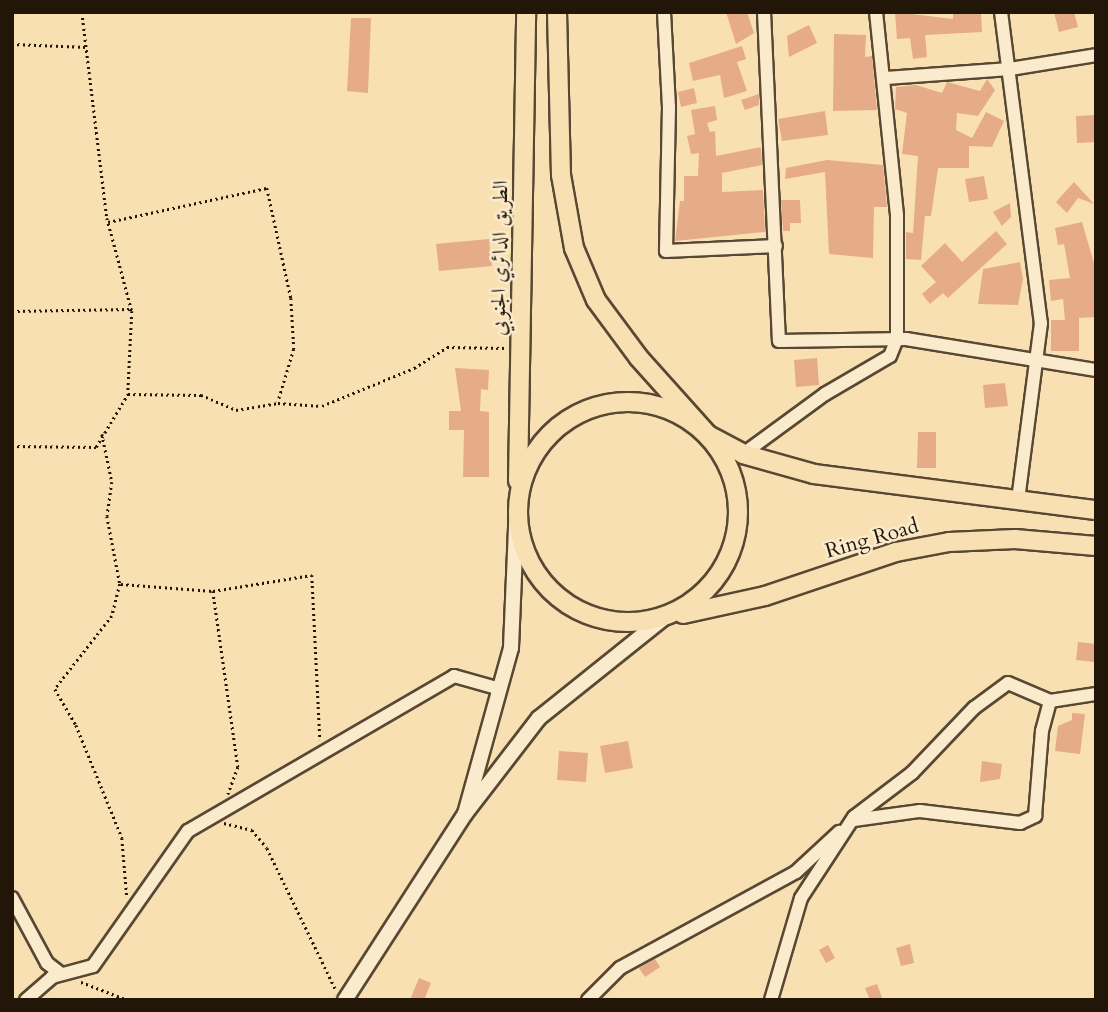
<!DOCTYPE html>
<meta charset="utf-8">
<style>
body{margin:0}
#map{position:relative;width:1108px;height:1012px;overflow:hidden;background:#f9e0b2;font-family:Cardo,Amiri,serif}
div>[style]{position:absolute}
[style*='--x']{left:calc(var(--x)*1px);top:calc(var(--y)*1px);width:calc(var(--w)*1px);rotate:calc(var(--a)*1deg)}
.building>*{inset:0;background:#e6ab88}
.path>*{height:2.5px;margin-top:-1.25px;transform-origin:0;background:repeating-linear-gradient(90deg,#221609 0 2px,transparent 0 5.5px)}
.roads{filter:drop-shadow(2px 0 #584833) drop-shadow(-2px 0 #584833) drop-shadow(0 2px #584833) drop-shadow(0 -2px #584833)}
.minor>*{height:12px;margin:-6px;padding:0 6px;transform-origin:6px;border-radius:6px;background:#fbebcd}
.tertiary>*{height:14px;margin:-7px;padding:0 7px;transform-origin:7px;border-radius:7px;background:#fbebcd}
.primary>*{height:18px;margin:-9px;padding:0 9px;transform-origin:9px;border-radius:9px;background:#f9e0b2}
.primary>.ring{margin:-9px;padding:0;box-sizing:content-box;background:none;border:18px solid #f9e0b2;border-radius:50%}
span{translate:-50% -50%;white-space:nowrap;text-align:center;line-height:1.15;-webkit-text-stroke:5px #fbebcd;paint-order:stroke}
.street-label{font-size:21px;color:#221609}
.frame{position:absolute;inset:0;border:14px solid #221609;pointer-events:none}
</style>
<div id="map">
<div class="building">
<i style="clip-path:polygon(726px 12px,747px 12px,754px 33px,736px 44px)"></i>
<i style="clip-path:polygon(895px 12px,953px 19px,953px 12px,981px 14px,982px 32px,925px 35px,927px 57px,913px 59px,910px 38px,897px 39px)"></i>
<i style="clip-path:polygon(1054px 12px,1074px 12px,1078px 27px,1059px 32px)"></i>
<i style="clip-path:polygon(351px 18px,371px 18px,368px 93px,347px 91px)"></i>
<i style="clip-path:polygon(809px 25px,817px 43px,789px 57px,787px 36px)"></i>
<i style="clip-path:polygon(834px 34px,866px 35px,865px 57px,872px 56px,877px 110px,833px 111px)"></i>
<i style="clip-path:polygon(742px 46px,746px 59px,737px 62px,747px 91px,724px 98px,720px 75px,693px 81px,689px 63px)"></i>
<i style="clip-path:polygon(987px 79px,995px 90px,978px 116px,957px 113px,956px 130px,972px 138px,986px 112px,1004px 121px,992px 147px,969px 146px,969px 168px,938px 168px,931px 216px,925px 216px,921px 260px,906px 259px,906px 232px,913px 233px,918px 156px,902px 154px,907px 113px,895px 109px,896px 87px,916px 85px,942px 93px,947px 82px,980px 91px)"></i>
<i style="clip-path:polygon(694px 88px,697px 103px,681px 107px,678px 92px)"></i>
<i style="clip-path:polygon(759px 94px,759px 105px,745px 110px,741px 100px)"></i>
<i style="clip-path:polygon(715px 106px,717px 120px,707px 123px,710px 132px,715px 131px,716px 156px,761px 147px,762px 165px,722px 173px,722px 192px,763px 190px,765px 232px,675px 241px,680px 201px,684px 201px,684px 176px,698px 176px,699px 153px,691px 154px,687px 136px,695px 134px,691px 110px)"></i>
<i style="clip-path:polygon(825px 111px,828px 135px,782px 141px,778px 119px)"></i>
<i style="clip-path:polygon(1096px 115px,1096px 142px,1077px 143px,1076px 116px)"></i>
<i style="clip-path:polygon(827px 160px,883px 165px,887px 207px,874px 207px,873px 258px,829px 254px,825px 172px,785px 179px,786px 168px)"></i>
<i style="clip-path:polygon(984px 176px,988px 199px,969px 202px,965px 179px)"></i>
<i style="clip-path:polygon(1074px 182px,1094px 204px,1078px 198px,1067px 213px,1056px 202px)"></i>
<i style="clip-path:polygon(781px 200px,800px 200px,801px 223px,790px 223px,790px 231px,783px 231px)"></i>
<i style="clip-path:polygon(1010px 203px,1011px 217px,1002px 226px,993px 212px)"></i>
<i style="clip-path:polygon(1082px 222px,1096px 270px,1096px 317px,1079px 318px,1079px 351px,1051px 351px,1051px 320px,1065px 320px,1063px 299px,1051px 301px,1049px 280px,1070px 278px,1064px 244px,1058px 245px,1055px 228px)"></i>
<i style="clip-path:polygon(996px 231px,1007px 244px,948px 298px,943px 293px,930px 304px,922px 294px,936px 282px,921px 266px,945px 243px,962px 262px)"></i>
<i style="clip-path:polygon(489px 239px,492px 266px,439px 271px,436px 244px)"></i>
<i style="clip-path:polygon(1020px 262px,1023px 279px,1018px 305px,978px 304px,983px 269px)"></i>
<i style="clip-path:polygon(817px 358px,819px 385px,796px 387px,794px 360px)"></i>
<i style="clip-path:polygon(455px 368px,489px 370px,488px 390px,481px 389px,480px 411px,489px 412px,489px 477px,463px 477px,464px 430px,449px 430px,449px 411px,461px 411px)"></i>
<i style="clip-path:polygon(1005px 383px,1008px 406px,985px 408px,983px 385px)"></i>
<i style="clip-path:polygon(918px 432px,936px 432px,936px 468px,917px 468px)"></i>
<i style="clip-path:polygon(1078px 642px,1096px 644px,1094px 662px,1076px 660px)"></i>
<i style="clip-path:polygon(1072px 713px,1085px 714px,1080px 754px,1055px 751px,1058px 726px,1072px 720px)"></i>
<i style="clip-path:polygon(628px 741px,633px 768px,605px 773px,600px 746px)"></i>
<i style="clip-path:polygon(559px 751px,588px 753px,586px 782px,557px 780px)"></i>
<i style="clip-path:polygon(982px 761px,1002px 764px,1000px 779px,980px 782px)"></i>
<i style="clip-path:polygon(910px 944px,914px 963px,901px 966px,896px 948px)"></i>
<i style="clip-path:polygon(828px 945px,835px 958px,826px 963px,819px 950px)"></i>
<i style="clip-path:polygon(655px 959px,660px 967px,645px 977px,639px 968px)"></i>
<i style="clip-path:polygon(419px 978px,431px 983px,424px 1000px,410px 1000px)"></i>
<i style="clip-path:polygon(877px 984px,883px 1000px,870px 1000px,865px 988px)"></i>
</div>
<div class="path">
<i style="--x:82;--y:12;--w:208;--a:83.1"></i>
<i style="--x:107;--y:218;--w:96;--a:75"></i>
<i style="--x:132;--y:311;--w:81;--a:92.8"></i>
<i style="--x:12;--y:44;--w:75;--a:2.3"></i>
<i style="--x:108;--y:222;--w:163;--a:-12.1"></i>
<i style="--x:267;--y:188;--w:113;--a:77.7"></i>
<i style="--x:291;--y:298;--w:51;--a:86.6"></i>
<i style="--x:294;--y:349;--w:55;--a:106.8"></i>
<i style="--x:12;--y:311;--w:120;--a:-1"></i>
<i style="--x:102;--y:434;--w:49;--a:78.2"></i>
<i style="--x:112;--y:482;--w:34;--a:98"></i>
<i style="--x:107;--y:516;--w:69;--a:79.2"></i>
<i style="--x:120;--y:584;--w:33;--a:104"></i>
<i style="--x:112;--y:616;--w:93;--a:128"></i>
<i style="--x:55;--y:689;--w:42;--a:59.7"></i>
<i style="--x:76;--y:725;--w:122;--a:67.8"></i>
<i style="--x:122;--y:838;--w:59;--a:85.2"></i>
<i style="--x:12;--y:446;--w:84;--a:0.7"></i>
<i style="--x:96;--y:447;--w:62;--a:-58.9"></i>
<i style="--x:128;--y:394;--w:73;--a:0.8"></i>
<i style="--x:201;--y:395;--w:38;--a:23"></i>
<i style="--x:236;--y:410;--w:43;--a:-9.5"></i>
<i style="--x:278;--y:403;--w:44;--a:3.9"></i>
<i style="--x:322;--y:406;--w:100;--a:-22.4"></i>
<i style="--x:414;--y:368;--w:39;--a:-32"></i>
<i style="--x:447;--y:347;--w:60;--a:1"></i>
<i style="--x:121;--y:584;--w:92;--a:4.4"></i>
<i style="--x:213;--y:591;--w:100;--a:-9.2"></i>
<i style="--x:312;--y:575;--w:165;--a:87.2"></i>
<i style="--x:213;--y:591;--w:178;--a:81.9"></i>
<i style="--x:238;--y:767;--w:29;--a:110"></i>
<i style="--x:224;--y:823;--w:29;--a:14"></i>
<i style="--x:252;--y:830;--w:23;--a:50"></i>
<i style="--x:267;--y:848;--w:158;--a:64.1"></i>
<i style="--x:81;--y:982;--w:50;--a:21"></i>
</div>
<div class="roads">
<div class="minor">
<i style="--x:664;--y:12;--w:95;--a:87"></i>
<i style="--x:669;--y:107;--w:144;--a:91.2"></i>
<i style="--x:666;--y:251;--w:110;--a:-2.6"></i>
<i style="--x:764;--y:12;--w:329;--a:87.4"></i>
<i style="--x:779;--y:341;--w:127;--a:-0.9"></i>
<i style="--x:906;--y:339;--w:193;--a:9.3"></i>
<i style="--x:1001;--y:12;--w:314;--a:82.7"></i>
<i style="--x:1041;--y:323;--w:179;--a:97.4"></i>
<i style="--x:886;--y:78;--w:124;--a:-4.2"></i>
<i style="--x:1010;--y:69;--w:87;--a:-9.2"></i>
<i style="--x:743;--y:454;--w:102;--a:-36.2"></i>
<i style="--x:825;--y:394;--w:75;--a:-30.3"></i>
<i style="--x:890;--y:356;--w:18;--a:-68"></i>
<i style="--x:897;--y:339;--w:124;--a:-90"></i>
<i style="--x:897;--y:215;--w:204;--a:-95.9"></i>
<i style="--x:854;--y:820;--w:67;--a:-7.8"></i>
<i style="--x:920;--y:811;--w:101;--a:6.8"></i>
<i style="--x:1020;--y:823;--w:17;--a:-25"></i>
<i style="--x:1035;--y:816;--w:85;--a:-85.3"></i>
<i style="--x:1042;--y:731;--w:31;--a:-75"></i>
<i style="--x:12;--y:898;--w:74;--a:61.7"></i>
<i style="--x:47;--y:963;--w:18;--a:38"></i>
<i style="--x:26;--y:1000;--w:35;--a:-41"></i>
<i style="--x:52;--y:977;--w:42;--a:-15"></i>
<i style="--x:93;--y:966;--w:165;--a:-54.9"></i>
<i style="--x:188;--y:831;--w:308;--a:-30.2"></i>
<i style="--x:454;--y:676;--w:48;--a:15.8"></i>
<i style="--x:588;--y:1000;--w:45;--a:-45"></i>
<i style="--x:620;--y:968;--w:200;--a:-28.6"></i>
<i style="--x:796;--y:872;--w:59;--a:-42.9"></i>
<i style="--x:771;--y:1000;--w:106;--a:-73.6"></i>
<i style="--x:801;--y:898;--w:97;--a:-56.8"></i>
<i style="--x:854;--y:817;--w:73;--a:-37.2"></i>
<i style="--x:912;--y:773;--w:90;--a:-46.4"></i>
<i style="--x:974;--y:708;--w:42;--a:-36.3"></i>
<i style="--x:1008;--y:683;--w:46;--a:23.2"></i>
<i style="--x:1050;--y:701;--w:47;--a:-8.7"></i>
</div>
<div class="tertiary">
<i style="--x:517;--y:504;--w:144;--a:92.4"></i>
<i style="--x:511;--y:648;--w:172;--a:105.5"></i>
<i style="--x:465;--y:814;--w:121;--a:-52.4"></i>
<i style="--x:539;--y:718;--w:161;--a:-38.7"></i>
<i style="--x:345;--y:1000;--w:221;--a:-57.2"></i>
</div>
<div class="primary">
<i style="--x:557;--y:12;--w:163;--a:88.6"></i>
<i style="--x:561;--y:175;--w:74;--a:79.9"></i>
<i style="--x:574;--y:248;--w:56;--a:67.1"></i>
<i style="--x:596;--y:300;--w:72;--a:53.4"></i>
<i style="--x:639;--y:358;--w:103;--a:48.1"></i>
<i style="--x:708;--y:435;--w:40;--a:28"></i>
<i style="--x:743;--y:454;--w:74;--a:15.7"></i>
<i style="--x:814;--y:474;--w:284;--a:7.3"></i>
<i class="ring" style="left:518px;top:402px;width:202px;height:202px"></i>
<i style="--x:518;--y:481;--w:469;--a:-89"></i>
<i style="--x:683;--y:614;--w:84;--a:-12.4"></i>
<i style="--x:765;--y:596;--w:138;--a:-18.6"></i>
<i style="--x:896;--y:552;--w:54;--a:-10.7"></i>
<i style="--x:949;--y:542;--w:66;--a:-2.6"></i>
<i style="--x:1015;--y:539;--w:81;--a:4.9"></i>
</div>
</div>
<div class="street-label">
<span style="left:500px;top:258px;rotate:-89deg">الطريق الدائري الجنوبي</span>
<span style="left:872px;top:539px;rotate:-16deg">Ring Road</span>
</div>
<div class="frame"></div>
</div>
